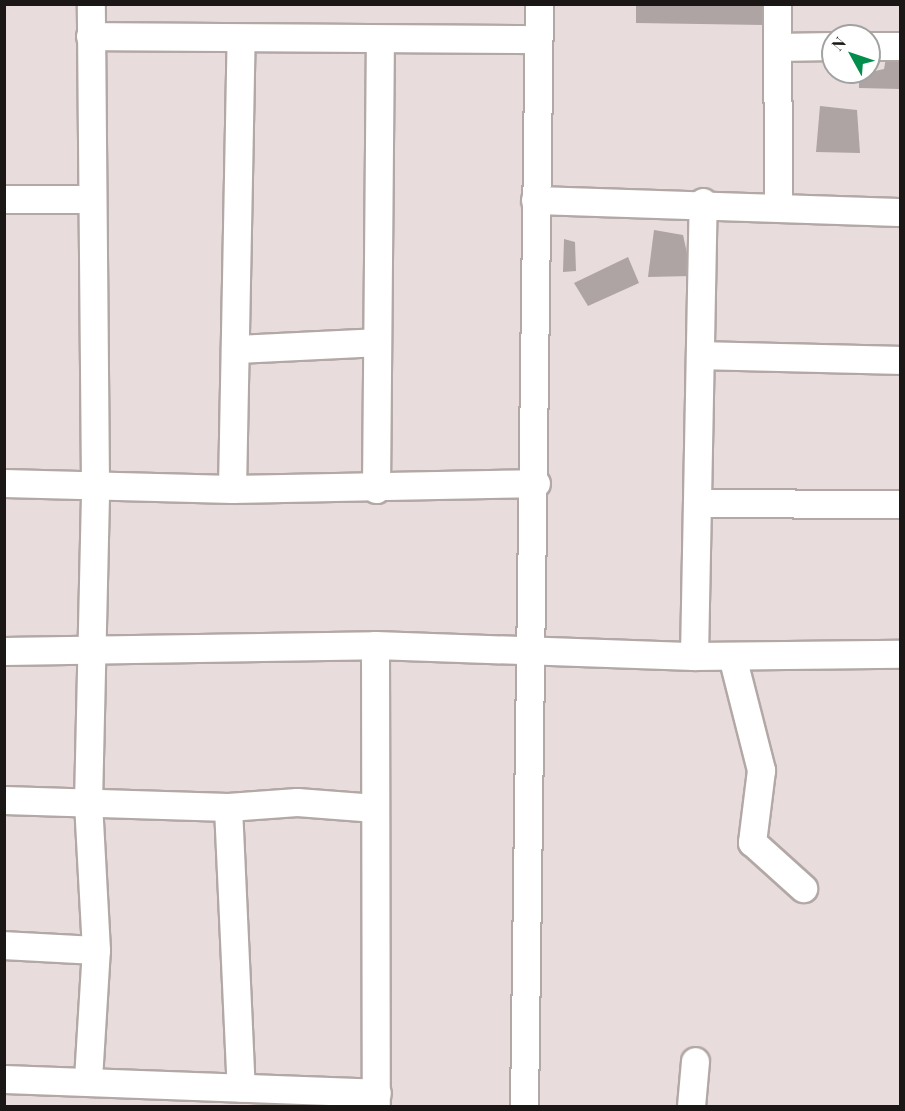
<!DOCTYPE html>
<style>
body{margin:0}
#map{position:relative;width:905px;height:1111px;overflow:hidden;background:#e8dddc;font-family:"Playfair Display",serif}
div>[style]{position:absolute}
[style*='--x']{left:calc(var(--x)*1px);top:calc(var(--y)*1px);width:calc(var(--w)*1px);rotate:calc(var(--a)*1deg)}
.building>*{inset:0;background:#aea4a3}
.roads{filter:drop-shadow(2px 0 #b2a8a6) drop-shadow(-2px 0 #b2a8a6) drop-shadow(0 2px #b2a8a6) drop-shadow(0 -2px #b2a8a6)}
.minor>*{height:27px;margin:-13.5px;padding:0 13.5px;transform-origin:13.5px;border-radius:13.5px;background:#fff}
span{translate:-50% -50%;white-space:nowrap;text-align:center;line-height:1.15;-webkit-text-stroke:6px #fff;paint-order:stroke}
.frame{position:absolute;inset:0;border:6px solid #1a1716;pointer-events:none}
.north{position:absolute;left:821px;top:24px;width:60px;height:60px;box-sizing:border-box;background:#fff;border:2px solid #a3a2a2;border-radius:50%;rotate:310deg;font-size:16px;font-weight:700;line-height:24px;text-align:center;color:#1a1716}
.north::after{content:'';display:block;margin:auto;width:21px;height:27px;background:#018e4c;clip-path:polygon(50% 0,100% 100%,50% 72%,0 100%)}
</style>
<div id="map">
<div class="building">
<i style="clip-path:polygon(636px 4px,767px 4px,769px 25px,636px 23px)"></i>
<i style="clip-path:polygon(869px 56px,875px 71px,884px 69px,886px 58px,900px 58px,900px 89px,859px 88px,859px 72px,869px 72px)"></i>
<i style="clip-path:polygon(820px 106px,857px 110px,860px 153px,816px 152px)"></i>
<i style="clip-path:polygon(654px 230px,683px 235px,692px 276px,648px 277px)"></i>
<i style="clip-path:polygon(564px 239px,575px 242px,576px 271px,563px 272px)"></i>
<i style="clip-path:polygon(628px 257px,639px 283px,588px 306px,574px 283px)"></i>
</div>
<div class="roads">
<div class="minor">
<i style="--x:777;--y:4;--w:202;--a:89.7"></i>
<i style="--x:90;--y:36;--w:448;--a:0.4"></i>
<i style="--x:869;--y:46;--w:31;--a:0"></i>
<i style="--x:777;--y:47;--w:56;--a:-1"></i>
<i style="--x:4;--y:199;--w:88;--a:0"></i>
<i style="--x:535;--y:200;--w:365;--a:1.9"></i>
<i style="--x:235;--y:349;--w:142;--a:-2.8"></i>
<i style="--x:700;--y:355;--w:200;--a:1.4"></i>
<i style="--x:4;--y:483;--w:228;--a:1.5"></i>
<i style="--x:232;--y:489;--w:304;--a:-1.1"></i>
<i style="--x:232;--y:489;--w:451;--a:-88.9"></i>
<i style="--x:376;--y:489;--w:450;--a:-89.5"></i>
<i style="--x:697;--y:503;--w:203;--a:0.3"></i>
<i style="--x:375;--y:645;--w:461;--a:89.9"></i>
<i style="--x:4;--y:651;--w:371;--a:-0.9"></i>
<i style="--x:375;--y:645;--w:319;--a:2"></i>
<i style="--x:694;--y:656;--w:206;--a:-0.6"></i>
<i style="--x:694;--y:656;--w:454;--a:-88.9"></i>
<i style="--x:732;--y:656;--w:118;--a:75.7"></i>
<i style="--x:761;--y:770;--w:73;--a:97.1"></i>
<i style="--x:752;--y:842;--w:69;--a:42"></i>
<i style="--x:4;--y:800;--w:224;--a:1.8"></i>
<i style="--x:228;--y:807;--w:69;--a:-4.1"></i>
<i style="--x:297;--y:802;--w:78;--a:4.4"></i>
<i style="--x:228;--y:807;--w:281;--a:87.4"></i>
<i style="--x:4;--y:945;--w:92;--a:3.1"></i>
<i style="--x:4;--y:1079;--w:373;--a:2.1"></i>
<i style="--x:88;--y:1079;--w:129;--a:-86.5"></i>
<i style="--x:96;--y:950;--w:147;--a:-93.1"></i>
<i style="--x:88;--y:803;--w:319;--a:-88.7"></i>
<i style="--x:95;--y:484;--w:480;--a:-90.5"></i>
<i style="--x:524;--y:1106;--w:1102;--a:-89.22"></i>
<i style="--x:691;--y:1106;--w:45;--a:-84.9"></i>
</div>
</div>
<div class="frame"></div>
<div class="north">N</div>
</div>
